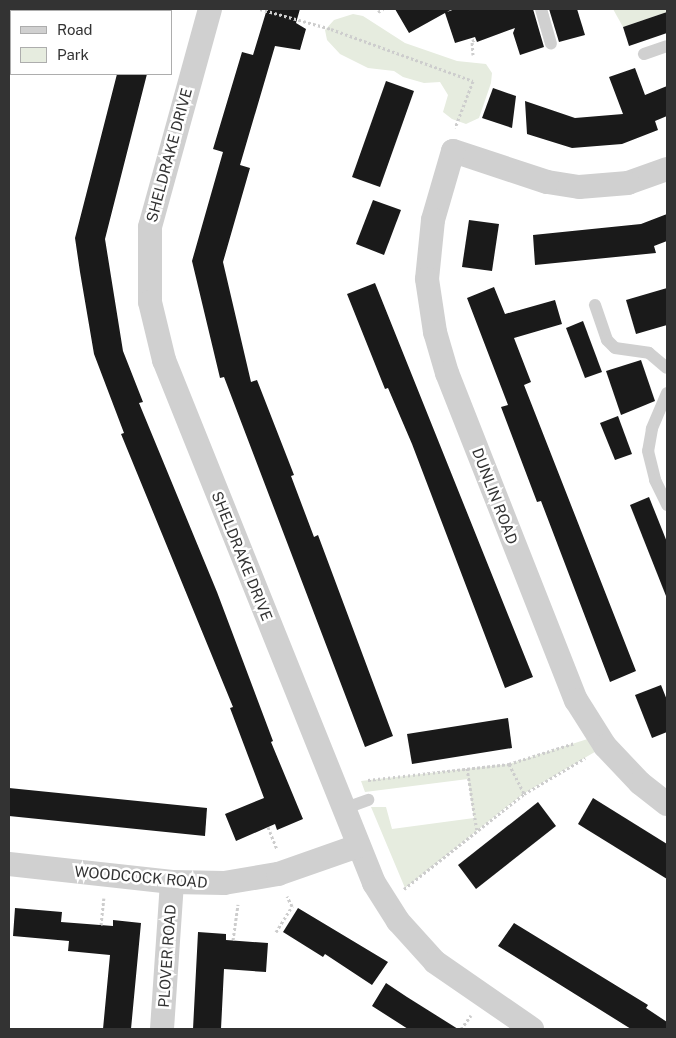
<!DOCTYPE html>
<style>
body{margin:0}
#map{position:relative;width:676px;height:1038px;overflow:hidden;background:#fff;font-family:"Public Sans",sans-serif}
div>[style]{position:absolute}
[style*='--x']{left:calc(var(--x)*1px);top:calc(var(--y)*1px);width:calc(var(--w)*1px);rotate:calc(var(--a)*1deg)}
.green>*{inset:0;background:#e6ecdf}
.building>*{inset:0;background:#1a1a1a}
.path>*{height:3px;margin-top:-1.5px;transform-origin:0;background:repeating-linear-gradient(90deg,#cdcdcd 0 2.5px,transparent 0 5px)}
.service>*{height:12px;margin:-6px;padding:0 6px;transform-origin:6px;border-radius:6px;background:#d0d0d0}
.minor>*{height:24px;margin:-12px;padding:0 12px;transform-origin:12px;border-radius:12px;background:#d0d0d0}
span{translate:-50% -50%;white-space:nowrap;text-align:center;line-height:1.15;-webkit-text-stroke:5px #fff;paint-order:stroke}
.street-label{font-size:15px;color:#333}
.frame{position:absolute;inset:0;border:10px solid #333;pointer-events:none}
.legend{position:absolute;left:10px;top:10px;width:162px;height:65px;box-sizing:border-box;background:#fff;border:1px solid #adadad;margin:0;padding:6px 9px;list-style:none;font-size:15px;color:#333}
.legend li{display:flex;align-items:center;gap:10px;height:25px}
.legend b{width:25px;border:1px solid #adadad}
</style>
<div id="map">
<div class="green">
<i style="clip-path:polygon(613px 9px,667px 9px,667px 12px,623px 27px)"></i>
<i style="clip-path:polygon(353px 14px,363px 16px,405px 43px,457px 61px,486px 64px,492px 73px,491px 83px,479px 118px,466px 124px,452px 119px,443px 112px,448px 95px,440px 82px,424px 83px,403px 77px,394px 71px,368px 68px,340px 54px,327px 40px,325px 30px,334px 20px)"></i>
<i style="clip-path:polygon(597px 736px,605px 746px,523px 794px,405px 888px,371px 807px,386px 807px,392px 829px,474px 818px,468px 779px,365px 792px,361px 781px,509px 764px)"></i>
</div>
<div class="building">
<i style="clip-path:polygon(267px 9px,300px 9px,296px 23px,306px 29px,300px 50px,275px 46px,240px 165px,250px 168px,223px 262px,251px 382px,257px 380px,294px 475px,291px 476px,314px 537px,318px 535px,393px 736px,365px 747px,224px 377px,220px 378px,192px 261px,223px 152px,213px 149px,242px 52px,253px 55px)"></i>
<i style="clip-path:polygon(395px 9px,452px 9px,447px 12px,455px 9px,533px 9px,544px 47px,520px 55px,513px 33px,515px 28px,477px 42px,475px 37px,455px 43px,445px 13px,409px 33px)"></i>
<i style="clip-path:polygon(549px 9px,577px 9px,585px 35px,559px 42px)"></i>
<i style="clip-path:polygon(667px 12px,667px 33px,629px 46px,623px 27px)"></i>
<i style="clip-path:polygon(635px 68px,645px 95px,667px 86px,667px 116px,655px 121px,658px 130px,622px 144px,572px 148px,527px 134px,525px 101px,575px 118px,623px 114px,609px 77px)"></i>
<i style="clip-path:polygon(117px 74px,147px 74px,105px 239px,123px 351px,143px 402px,139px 403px,217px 592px,273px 741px,271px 742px,303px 819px,277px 830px,275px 824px,236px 841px,225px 814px,264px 798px,230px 708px,233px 707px,121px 434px,124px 433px,94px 354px,80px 272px,75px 238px)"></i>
<i style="clip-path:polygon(386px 81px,414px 91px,380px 187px,352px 177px)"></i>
<i style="clip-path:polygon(493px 88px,516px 96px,512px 128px,482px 118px)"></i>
<i style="clip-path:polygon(373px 200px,401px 210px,384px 255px,356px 244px)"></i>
<i style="clip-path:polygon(667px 214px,667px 241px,654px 246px,656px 253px,535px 265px,533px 235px,641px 224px)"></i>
<i style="clip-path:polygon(469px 220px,499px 224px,492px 271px,462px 267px)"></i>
<i style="clip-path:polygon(375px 283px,533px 677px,505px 688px,412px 444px,388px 388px,385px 389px,347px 294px)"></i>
<i style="clip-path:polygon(494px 287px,505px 314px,555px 300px,562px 324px,514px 338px,531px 382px,524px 385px,636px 671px,610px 682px,541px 501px,537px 502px,501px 407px,508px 405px,467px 298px)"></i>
<i style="clip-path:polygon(667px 288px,667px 325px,636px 334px,626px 300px)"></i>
<i style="clip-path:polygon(583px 321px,602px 372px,585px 378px,566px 328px)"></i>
<i style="clip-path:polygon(641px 360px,655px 401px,621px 415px,606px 371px)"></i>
<i style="clip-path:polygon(618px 416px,632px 454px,615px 460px,600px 423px)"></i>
<i style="clip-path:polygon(649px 497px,667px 542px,666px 596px,630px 505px)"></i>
<i style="clip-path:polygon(661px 685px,667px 700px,667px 732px,652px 738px,635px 695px)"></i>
<i style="clip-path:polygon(508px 718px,512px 748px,412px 764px,407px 734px)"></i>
<i style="clip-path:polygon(9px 788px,207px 808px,205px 836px,9px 816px)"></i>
<i style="clip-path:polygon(593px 798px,667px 844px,667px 879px,578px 824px)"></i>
<i style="clip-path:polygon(538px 802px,556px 826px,476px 889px,458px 865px)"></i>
<i style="clip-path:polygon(15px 908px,62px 912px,61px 922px,113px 926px,113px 920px,141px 923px,131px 1029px,103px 1029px,110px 955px,68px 951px,69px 941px,13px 936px)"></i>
<i style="clip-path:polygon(298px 908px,388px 962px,372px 985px,325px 954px,323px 957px,283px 932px)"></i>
<i style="clip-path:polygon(514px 923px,648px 1005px,646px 1008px,667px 1022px,667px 1029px,631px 1029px,498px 946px)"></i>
<i style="clip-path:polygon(198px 932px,226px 934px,226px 940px,268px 943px,266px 972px,224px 969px,221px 1029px,193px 1029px)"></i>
<i style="clip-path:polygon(386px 983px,407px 997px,458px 1029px,408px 1029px,372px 1006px)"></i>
</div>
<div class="path">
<i style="--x:260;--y:9;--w:74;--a:15.7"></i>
<i style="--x:331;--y:29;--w:151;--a:20.1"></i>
<i style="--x:473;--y:81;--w:50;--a:111"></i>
<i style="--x:128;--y:11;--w:2;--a:-63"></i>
<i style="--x:378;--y:12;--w:6;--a:-31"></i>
<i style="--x:473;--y:55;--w:14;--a:-94"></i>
<i style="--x:472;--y:41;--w:4;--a:-27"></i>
<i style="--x:509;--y:764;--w:34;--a:63"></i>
<i style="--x:467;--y:768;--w:64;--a:81"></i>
<i style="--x:368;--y:780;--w:142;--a:-6.5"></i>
<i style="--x:509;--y:764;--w:69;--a:-17.7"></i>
<i style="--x:268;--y:827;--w:24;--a:68"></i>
<i style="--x:404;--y:889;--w:153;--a:-38.4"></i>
<i style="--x:524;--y:794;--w:71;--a:-30.5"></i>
<i style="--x:101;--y:925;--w:27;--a:-84"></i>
<i style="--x:276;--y:932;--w:31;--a:-58"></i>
<i style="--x:292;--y:906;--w:11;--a:-117"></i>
<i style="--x:233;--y:940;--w:36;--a:-82"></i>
<i style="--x:461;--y:1029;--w:17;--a:-54"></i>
</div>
<div class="service">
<i style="--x:541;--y:9;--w:36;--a:74"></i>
<i style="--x:644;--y:54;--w:24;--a:-19"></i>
<i style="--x:595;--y:305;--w:37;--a:71"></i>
<i style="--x:607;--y:340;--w:11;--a:45"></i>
<i style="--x:615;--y:348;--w:34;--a:8"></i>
<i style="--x:649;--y:353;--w:23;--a:40"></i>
<i style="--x:667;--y:393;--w:39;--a:113"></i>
<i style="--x:652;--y:429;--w:22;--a:100"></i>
<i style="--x:648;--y:451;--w:30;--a:76"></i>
<i style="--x:655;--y:480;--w:28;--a:64"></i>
<i style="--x:343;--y:809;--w:27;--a:-20"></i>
</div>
<div class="minor">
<i style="--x:210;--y:9;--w:226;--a:105.4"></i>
<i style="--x:150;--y:227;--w:75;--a:90"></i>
<i style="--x:150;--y:302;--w:60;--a:76.4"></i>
<i style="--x:164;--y:360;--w:564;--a:68.12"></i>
<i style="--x:374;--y:883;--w:45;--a:57.7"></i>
<i style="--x:398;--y:921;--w:55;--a:47.9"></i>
<i style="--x:435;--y:962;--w:118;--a:34.6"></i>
<i style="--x:667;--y:169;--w:41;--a:160.3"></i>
<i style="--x:628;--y:183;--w:49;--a:175.3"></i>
<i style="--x:579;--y:187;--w:32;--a:-171"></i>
<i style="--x:547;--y:182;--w:99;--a:-161.7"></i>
<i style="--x:453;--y:151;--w:72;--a:106.2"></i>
<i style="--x:433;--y:220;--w:59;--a:95.8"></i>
<i style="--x:427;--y:279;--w:54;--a:81.4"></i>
<i style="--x:435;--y:332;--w:43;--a:73.7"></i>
<i style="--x:447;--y:373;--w:352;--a:68.5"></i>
<i style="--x:576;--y:700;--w:54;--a:57.8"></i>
<i style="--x:605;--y:746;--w:51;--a:46.6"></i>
<i style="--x:640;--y:783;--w:34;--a:38"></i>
<i style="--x:9;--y:864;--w:164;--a:6.3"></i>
<i style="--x:172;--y:882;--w:52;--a:1.1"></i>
<i style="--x:224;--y:883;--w:55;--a:-9.5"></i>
<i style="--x:278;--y:874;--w:85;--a:-19.3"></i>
<i style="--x:162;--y:1029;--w:147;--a:-86.1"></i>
</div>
<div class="street-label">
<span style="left:169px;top:155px;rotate:-75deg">SHELDRAKE DRIVE</span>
<span style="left:495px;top:496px;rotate:69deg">DUNLIN ROAD</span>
<span style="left:242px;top:556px;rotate:68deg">SHELDRAKE DRIVE</span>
<span style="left:141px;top:877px;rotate:5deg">WOODCOCK ROAD</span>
<span style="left:167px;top:956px;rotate:-86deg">PLOVER ROAD</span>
</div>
<div class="frame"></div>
<ul class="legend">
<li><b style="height:6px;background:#d0d0d0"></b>Road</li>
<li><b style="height:14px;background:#e6ecdf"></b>Park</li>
</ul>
</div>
